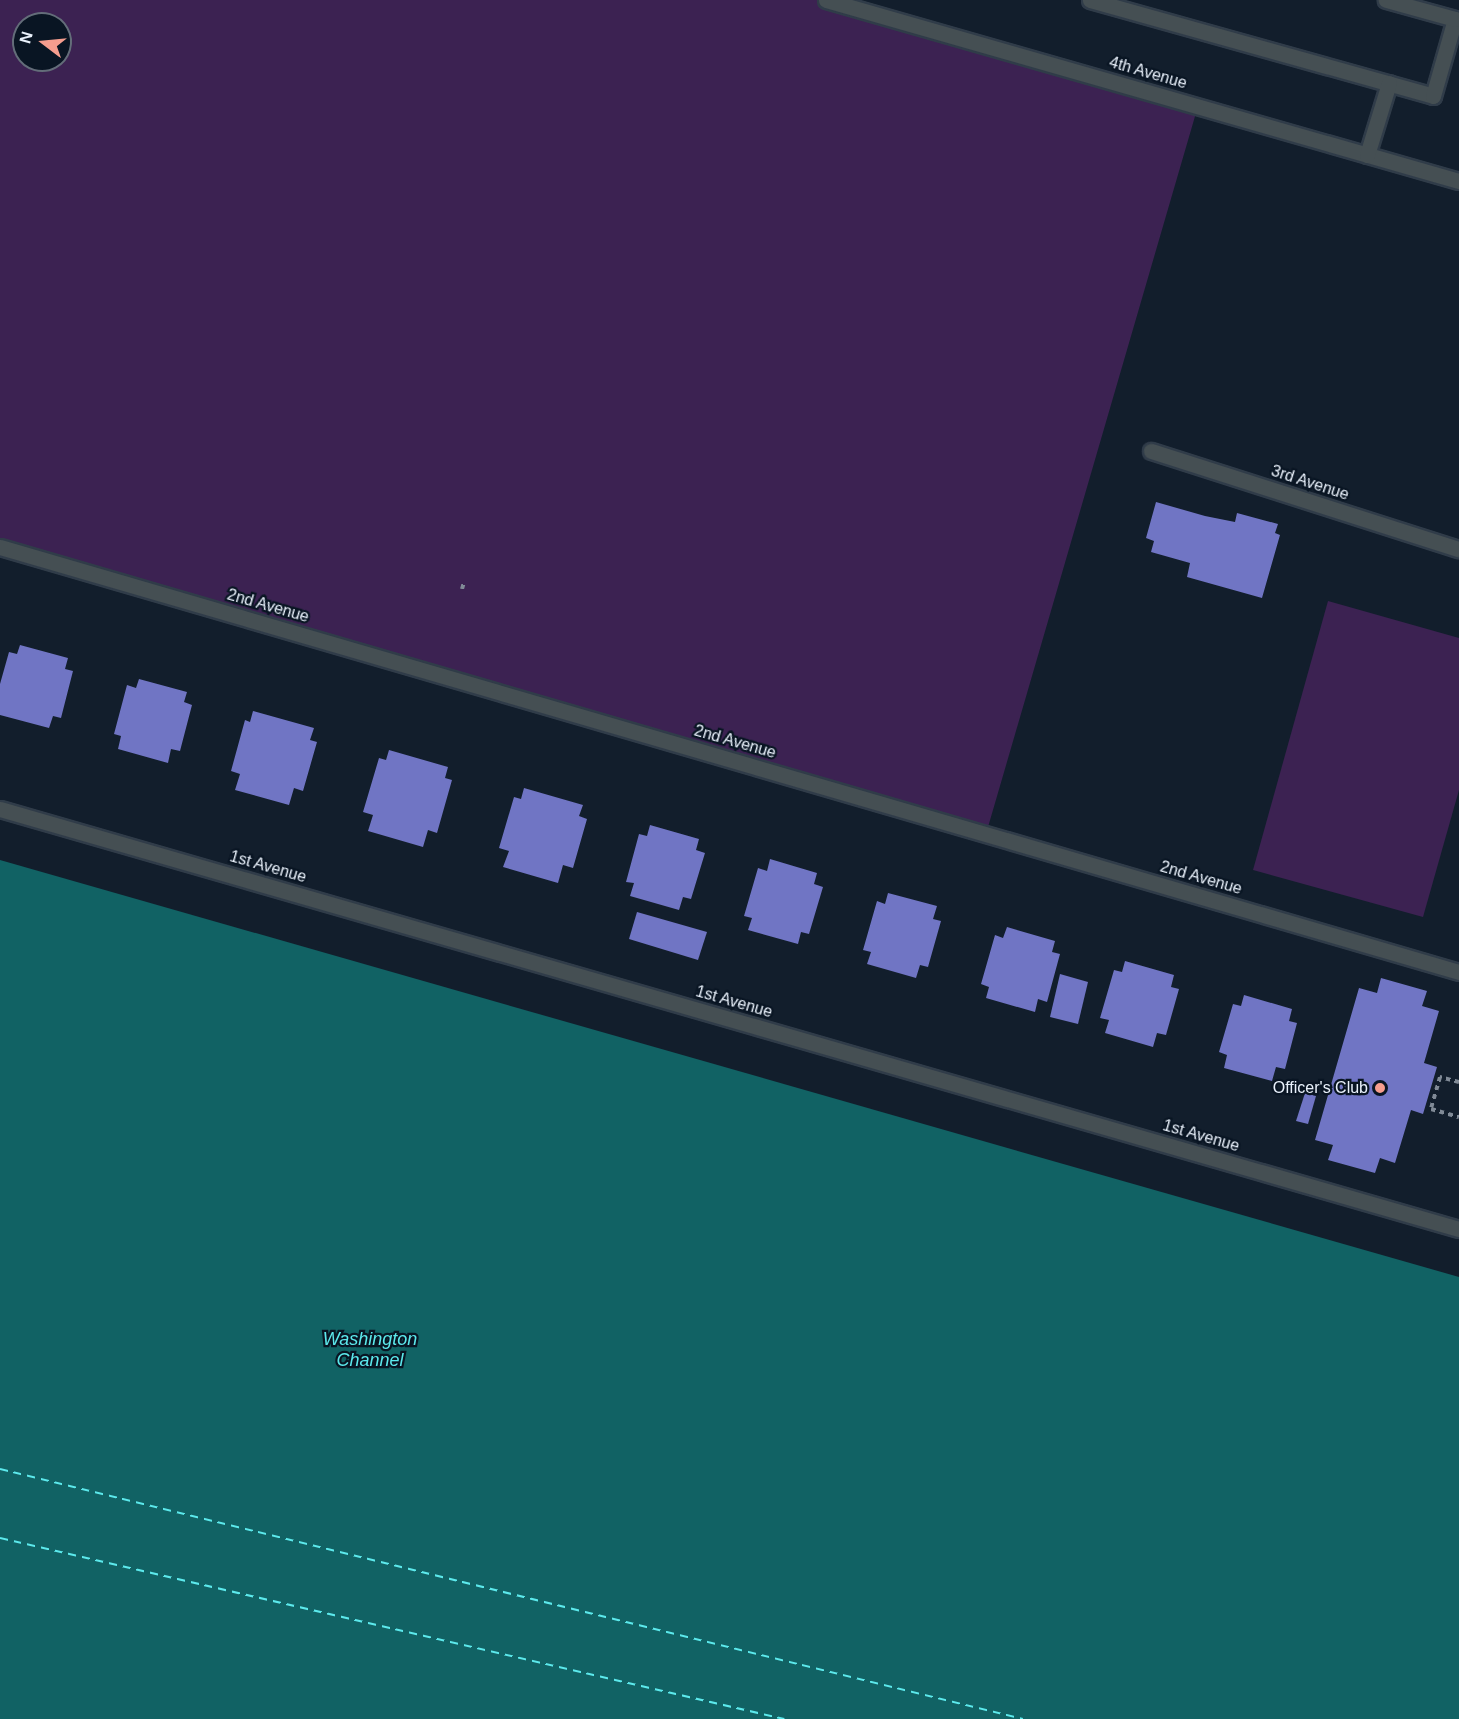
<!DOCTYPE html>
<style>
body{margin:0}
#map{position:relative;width:1459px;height:1719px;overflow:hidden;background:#121e2c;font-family:Helvetica,sans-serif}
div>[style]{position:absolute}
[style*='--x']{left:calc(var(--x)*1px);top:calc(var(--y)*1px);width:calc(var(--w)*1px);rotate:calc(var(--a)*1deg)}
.green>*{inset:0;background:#3c2252}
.water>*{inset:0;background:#116264}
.ferry>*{height:1.5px;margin-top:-0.75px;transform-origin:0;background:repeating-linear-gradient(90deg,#5ce9ec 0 8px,transparent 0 14px)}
.building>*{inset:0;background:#7075c4}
.path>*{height:4px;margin-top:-2px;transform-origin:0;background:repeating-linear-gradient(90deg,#808a96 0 4.5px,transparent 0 9px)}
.roads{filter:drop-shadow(2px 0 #303c49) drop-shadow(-2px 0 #303c49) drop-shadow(0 2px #303c49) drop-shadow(0 -2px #303c49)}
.service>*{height:15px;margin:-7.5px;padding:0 7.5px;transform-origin:7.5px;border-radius:7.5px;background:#454f53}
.dots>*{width:16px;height:16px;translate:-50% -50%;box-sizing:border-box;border:3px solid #091523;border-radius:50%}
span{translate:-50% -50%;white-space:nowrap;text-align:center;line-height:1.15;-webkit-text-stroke:4.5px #091523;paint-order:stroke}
.street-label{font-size:16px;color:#e9f1fb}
.poi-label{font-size:16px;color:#e9f1fb}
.right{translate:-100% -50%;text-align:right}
.water-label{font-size:18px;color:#5ce9ec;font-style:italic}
.north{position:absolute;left:12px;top:12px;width:60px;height:60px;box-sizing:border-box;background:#091523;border:2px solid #636d79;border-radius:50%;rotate:286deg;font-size:16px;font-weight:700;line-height:24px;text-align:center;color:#e9f1fb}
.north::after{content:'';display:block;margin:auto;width:21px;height:27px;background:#f59d8e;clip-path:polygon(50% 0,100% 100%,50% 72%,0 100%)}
</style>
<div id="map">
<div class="green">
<i style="clip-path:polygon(evenodd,0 0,826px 0,1198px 106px,986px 834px,0 547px,0 0,24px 24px,60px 24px,60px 60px,24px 60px,24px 24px)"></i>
<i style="clip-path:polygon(1328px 601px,1459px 638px,1459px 790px,1423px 917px,1253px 870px)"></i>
</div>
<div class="water">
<i style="clip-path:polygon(0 860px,1459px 1277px,1459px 1719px,0 1719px)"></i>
</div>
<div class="ferry">
<i style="--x:0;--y:1469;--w:1053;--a:13.73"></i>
<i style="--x:0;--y:1538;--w:805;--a:13"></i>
</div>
<div class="building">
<i style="clip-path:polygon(1156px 502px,1205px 516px,1235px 522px,1237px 513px,1278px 524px,1275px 533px,1280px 535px,1262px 598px,1187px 577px,1190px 563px,1151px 552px,1154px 541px,1146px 538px)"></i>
<i style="clip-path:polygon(20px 645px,68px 658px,65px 669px,73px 671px,61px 718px,53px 716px,49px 728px,0 715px,0 684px,9px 652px,17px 654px)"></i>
<i style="clip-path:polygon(139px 679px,187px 692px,184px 702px,192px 705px,180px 751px,171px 749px,168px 763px,118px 749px,121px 736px,114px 734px,127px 685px,136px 688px)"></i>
<i style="clip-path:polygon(253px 711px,314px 728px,310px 740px,317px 742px,303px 791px,294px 788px,289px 805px,235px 790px,240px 774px,231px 771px,245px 720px,250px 722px)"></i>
<i style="clip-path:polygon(389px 750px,448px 767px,445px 778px,452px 780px,437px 833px,428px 830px,423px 847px,368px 831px,373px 815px,363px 812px,379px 758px,386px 760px)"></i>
<i style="clip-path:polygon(524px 788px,583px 805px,579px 816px,587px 819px,573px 868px,563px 865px,558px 883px,503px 867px,509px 851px,499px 848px,514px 797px,521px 799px)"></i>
<i style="clip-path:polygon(650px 825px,699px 839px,696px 850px,705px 853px,691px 899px,683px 897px,679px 910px,630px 896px,634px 883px,626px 882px,639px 834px,647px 836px)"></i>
<i style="clip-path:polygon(770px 859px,817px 873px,814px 884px,823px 887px,809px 934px,801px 932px,798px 944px,748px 930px,752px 918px,744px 916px,758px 868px,767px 871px)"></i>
<i style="clip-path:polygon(888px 893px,937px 906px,933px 919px,941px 921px,928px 967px,920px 965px,916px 978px,867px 964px,871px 952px,863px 950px,877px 901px,885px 904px)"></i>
<i style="clip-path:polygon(637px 912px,707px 932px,698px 960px,629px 939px)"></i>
<i style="clip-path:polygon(1007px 927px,1055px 941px,1052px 952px,1060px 954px,1047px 1002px,1038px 999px,1035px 1012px,986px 998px,989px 987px,981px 984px,995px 935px,1003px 938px)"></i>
<i style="clip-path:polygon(1125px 961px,1174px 975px,1171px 987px,1179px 989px,1166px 1035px,1157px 1033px,1153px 1047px,1105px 1033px,1109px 1020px,1100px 1018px,1114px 970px,1122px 972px)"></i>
<i style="clip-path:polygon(1060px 974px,1088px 982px,1078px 1024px,1050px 1017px)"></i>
<i style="clip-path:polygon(1381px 978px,1427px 991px,1422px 1006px,1439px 1011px,1424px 1063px,1437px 1067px,1423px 1114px,1411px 1110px,1395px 1163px,1380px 1158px,1375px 1173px,1328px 1160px,1333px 1145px,1315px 1140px,1359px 988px,1377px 993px)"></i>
<i style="clip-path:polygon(1244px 995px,1292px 1009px,1289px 1021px,1297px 1023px,1285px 1069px,1276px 1067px,1272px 1081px,1224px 1068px,1227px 1055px,1219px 1052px,1233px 1004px,1241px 1006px)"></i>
<i style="clip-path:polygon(1305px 1093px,1316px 1096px,1308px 1124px,1296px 1121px)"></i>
</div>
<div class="path">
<i style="--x:462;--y:589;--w:7;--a:-74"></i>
<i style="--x:1459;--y:1082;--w:20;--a:-165"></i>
<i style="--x:1440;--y:1077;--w:33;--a:106"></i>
<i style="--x:1431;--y:1109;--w:29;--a:16"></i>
</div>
<div class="roads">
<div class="service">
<i style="--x:826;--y:0;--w:658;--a:15.96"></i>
<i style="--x:1090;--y:0;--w:356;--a:15.6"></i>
<i style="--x:1433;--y:96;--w:80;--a:-74.1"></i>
<i style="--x:1455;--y:19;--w:72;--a:-164.6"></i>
<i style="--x:1367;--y:155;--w:75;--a:-73"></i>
<i style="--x:1151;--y:451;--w:323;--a:17.7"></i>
<i style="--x:0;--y:547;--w:1520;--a:16.24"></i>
<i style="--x:0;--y:809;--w:1518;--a:16.06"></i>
</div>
</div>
<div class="dots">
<i style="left:1380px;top:1088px;background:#f59d8e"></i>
</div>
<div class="street-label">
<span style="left:1148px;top:73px;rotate:16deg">4th Avenue</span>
<span style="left:1310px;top:483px;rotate:18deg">3rd Avenue</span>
<span style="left:268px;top:606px;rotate:16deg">2nd Avenue</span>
<span style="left:735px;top:742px;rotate:16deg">2nd Avenue</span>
<span style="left:268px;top:867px;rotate:16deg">1st Avenue</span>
<span style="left:1201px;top:878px;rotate:16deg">2nd Avenue</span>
<span style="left:734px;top:1002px;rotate:16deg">1st Avenue</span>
<span style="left:1201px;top:1136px;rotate:16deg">1st Avenue</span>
</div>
<div class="poi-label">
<span class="right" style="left:1368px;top:1088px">Officer's Club</span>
</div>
<div class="water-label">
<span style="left:370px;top:1350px">Washington<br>Channel</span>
</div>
<div class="north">N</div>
</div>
